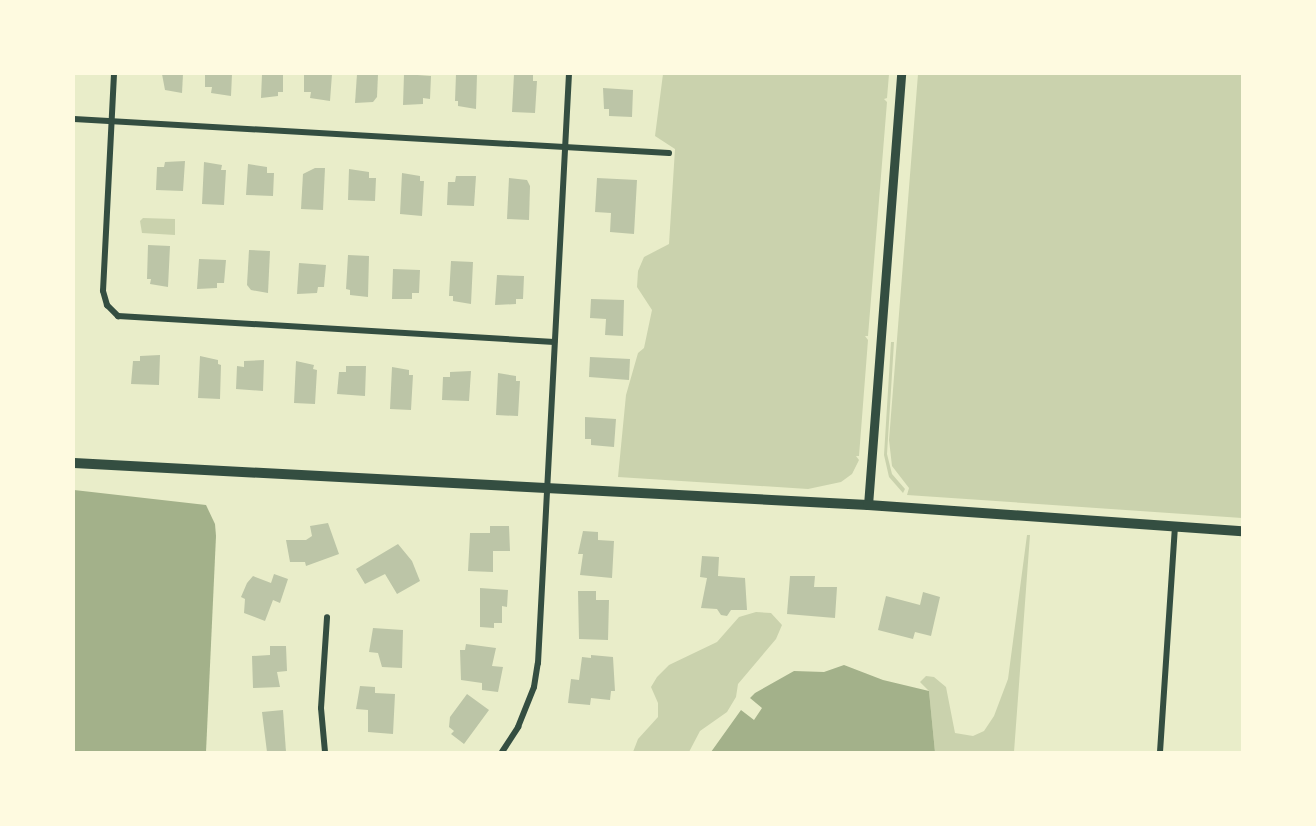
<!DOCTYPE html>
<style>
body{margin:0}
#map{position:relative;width:1316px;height:826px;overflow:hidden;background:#e9edc9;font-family:"Source Sans 3",sans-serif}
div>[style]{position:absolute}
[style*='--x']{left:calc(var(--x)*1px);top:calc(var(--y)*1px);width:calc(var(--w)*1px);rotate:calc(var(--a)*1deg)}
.green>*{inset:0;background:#cad2ad}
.water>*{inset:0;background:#a3b18a}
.building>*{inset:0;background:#bcc5a7}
.minor>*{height:6px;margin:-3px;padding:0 3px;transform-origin:3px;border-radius:3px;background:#344e41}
.tertiary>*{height:9px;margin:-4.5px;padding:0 4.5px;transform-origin:4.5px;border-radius:4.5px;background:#344e41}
.secondary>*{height:10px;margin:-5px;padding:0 5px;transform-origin:5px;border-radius:5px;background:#344e41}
span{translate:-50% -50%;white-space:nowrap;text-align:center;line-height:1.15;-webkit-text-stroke:6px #fefae0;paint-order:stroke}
.frame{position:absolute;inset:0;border:75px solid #fefae0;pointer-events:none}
</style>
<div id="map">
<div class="green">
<i style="clip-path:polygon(663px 74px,889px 74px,887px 98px,884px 99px,887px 102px,868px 336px,865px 336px,868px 340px,859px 456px,856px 456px,859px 460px,852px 474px,841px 482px,808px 489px,618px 477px,626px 395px,638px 353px,644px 348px,652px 310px,637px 287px,638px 271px,644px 257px,669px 244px,675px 149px,655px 136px)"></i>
<i style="clip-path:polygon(918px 74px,1242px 74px,1242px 518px,907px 495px,909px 488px,892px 466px,889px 440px)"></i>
<i style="clip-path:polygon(143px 218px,175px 219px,175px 235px,142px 233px,140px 221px)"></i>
<i style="clip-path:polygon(891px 342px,894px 342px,887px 454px,892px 474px,905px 489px,903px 493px,889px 477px,884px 455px)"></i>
<i style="clip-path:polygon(1027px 535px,1030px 535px,1014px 752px,935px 752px,929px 691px,920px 682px,926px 676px,934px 677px,946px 687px,955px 733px,973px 736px,984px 731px,994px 716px,1008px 679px)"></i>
<i style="clip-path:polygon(756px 612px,771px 613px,782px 625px,776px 639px,738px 684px,736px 697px,727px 712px,700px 731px,689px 752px,633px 752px,638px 739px,658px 717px,658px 703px,651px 687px,657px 677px,669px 665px,717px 642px,739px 617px)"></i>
</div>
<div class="water">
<i style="clip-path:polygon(74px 490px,206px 505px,215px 524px,216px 536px,206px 752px,74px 752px)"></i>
<i style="clip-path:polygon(844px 665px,883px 680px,929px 691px,935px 752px,711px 752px,741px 710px,754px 720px,762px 708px,750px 698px,755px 693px,794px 671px,824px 672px)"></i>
</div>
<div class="building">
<i style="clip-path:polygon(162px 74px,183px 74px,182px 93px,165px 90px)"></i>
<i style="clip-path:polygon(205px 74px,232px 74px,231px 96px,211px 93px,212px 87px,205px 87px)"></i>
<i style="clip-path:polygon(262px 74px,283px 74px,283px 92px,278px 92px,278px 96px,261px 98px)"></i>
<i style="clip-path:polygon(304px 74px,332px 74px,330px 101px,310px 98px,311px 92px,304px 92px)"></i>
<i style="clip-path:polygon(357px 74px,378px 74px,377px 97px,373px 102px,355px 103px)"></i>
<i style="clip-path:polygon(404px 74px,431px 76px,430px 99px,423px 98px,423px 104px,403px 105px)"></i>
<i style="clip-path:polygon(456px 74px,477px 74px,476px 109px,458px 106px,458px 101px,455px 101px)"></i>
<i style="clip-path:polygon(514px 74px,533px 74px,533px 81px,537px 81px,535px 113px,512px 112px)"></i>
<i style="clip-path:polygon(603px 88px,633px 90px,632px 117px,609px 116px,609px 109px,604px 109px)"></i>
<i style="clip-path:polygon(185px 161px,183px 191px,156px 190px,157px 167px,164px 167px,165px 162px)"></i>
<i style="clip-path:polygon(204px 162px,222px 165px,221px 170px,226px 170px,224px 205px,202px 204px)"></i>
<i style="clip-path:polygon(248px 164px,267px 167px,267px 173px,274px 173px,273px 196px,246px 195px)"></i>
<i style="clip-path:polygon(315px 168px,325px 168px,323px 210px,301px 209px,303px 174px)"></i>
<i style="clip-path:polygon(349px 169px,369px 172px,369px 178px,376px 178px,375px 201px,348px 200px)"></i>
<i style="clip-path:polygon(402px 173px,420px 176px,420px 181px,424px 181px,422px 216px,400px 214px)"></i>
<i style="clip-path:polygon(456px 176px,476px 176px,474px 206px,447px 205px,448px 182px,455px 182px)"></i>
<i style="clip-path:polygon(509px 178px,527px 180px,530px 186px,529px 220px,507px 219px)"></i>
<i style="clip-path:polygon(597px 178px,637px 180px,634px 234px,610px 232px,611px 213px,595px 212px)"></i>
<i style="clip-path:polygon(148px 245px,170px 246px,168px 287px,150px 284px,151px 279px,147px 279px)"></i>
<i style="clip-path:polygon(249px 250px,270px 251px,268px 293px,251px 290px,247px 285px)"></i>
<i style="clip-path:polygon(348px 255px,369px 256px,368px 297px,350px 295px,350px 290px,346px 289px)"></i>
<i style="clip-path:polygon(199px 259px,226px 260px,224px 283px,217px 283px,217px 288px,197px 289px)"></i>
<i style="clip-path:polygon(451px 261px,473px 262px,471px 304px,453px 301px,453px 296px,449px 296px)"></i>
<i style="clip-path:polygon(299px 263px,326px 265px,324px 287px,318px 287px,317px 293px,297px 294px)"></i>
<i style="clip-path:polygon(393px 269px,420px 270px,419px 293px,412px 293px,412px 299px,392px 299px)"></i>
<i style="clip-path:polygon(497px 275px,524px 276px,523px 299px,516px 299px,516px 304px,495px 305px)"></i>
<i style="clip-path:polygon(591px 299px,624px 300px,623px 336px,605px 335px,606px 319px,590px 318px)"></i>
<i style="clip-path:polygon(160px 355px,159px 385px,131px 384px,133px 361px,140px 361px,140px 356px)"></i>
<i style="clip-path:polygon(200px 356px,218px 360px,218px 364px,221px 365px,220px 399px,198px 398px)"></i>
<i style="clip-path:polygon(590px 357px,630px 359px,629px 380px,589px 377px)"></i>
<i style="clip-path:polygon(264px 360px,263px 391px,236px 389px,237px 366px,244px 367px,244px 361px)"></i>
<i style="clip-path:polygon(296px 361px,314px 365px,313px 369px,317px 370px,315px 404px,294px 403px)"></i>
<i style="clip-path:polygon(346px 366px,366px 366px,365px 396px,337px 394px,339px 372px,346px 372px)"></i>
<i style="clip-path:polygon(392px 367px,409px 370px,409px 375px,413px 375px,411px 410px,390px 409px)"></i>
<i style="clip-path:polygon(471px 371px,469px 401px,442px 400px,443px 377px,450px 377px,450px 372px)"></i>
<i style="clip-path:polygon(498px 373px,516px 376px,516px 381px,520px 381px,518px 416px,496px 415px)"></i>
<i style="clip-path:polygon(585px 417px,616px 419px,614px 447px,591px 445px,591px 439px,585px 439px)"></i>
<i style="clip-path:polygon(328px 523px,339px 554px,306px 566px,305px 562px,290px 562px,286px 540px,306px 540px,312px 536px,310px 526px)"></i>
<i style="clip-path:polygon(490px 526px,509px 526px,510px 551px,493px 551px,493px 572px,468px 571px,470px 533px,490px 533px)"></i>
<i style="clip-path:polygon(583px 531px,598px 532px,598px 540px,614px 541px,612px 578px,580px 575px,583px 554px,578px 554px)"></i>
<i style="clip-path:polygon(398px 544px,412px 561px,420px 581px,397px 594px,385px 574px,365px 584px,356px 569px)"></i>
<i style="clip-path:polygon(702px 556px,719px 557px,718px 576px,745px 578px,747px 610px,731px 610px,727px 616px,721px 615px,717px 609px,701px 608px,707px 578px,700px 577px)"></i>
<i style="clip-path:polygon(274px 574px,288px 579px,280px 603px,273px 600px,265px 621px,244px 613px,245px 599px,241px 597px,247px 583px,253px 576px,271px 583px)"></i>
<i style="clip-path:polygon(790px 576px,815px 576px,814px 587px,837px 587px,835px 618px,787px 614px)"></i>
<i style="clip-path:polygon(480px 588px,508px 590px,507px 607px,502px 606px,502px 623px,494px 623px,494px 628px,480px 627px)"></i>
<i style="clip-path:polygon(578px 591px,596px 591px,596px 600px,609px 600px,608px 640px,579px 639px)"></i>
<i style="clip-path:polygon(923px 592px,940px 597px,931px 636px,915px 632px,913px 639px,878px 630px,886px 596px,920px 605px)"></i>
<i style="clip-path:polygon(373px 628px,403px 630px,402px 668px,382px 667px,378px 653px,369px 652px)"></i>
<i style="clip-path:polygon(466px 644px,496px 648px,492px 666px,503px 667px,498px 692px,482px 690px,482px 683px,461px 680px,460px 650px,465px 650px)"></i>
<i style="clip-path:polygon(270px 646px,286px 646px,287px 671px,277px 672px,280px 687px,253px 688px,252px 656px,270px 655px)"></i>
<i style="clip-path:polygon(591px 655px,613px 657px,615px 691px,611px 691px,610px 700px,591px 698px,590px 705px,568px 703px,571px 679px,579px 680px,582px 657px,591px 658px)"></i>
<i style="clip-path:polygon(360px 686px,375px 687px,375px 693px,395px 694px,393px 734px,368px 732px,368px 710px,356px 709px)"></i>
<i style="clip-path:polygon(467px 694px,489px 710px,464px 744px,451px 734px,454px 731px,449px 727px,450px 717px)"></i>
<i style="clip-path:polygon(283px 710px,286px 752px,267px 752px,262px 712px)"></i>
</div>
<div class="minor">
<i style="--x:114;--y:74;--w:217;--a:92.9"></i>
<i style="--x:103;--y:291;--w:15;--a:74"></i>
<i style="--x:107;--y:305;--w:16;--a:45"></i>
<i style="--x:118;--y:316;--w:437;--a:3.4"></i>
<i style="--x:74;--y:119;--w:596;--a:3.27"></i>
<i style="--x:325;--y:752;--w:44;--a:-95.2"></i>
<i style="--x:321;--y:708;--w:91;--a:-86.2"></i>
<i style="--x:502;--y:752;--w:30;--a:-57"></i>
<i style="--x:518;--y:727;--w:43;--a:-68.2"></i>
<i style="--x:534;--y:687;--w:24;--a:-81"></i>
<i style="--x:538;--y:663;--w:590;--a:-86.99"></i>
<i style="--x:1160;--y:752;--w:226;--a:-86.2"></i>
</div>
<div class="tertiary">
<i style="--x:868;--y:505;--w:432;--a:-85.6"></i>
</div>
<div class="secondary">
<i style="--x:74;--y:463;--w:795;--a:3.03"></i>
<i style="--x:868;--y:505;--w:375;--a:4"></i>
</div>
<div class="frame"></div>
</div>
